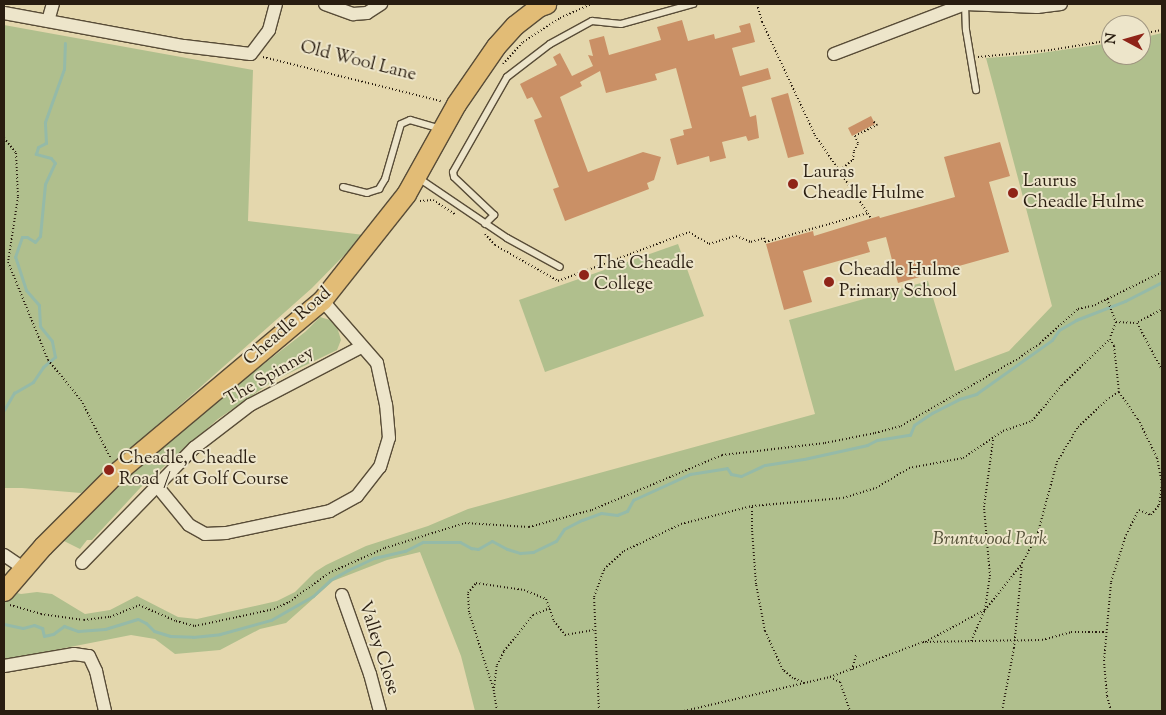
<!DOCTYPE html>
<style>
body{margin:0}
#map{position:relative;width:1166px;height:715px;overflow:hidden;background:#e4d7ad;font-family:"Sorts Mill Goudy",serif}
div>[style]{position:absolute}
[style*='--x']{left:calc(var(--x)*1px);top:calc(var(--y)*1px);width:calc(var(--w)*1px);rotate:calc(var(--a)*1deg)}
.green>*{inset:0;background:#b0bf8d}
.stream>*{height:3px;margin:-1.5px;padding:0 1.5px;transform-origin:1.5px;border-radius:1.5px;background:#95baa8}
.building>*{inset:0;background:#ca9066}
.path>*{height:2px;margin-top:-1px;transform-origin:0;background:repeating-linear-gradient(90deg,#291d10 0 1px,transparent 0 3.5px)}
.roads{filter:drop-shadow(1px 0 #584c37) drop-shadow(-1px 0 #584c37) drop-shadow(0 1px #584c37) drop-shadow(0 -1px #584c37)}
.service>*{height:6px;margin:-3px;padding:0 3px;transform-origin:3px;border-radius:3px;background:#ede5ca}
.minor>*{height:12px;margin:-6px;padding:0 6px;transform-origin:6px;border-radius:6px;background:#ede5ca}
.primary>*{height:19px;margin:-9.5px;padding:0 9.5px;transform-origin:9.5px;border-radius:9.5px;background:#e2bc76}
.dots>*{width:14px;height:14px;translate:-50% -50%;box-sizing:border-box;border:2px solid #ede5ca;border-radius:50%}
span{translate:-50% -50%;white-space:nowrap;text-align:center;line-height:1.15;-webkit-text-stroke:4px #ede5ca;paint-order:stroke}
.street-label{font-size:18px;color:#291d10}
.poi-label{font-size:18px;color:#291d10}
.left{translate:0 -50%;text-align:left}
.park-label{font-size:18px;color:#524e36;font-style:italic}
.frame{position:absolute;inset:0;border:5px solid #291d10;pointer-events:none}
.north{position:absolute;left:1101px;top:15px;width:50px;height:50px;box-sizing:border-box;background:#ede5ca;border:1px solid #9f9580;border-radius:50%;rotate:276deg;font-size:14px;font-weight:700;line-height:20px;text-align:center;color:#291d10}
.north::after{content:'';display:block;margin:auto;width:18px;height:22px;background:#8f2418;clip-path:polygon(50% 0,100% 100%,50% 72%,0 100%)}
</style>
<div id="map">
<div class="green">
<i style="clip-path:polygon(4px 25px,253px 70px,248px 221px,364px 235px,312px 288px,81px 493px,22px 488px,4px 488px)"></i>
<i style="clip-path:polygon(1162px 33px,1162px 711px,475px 711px,461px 656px,420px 552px,387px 560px,333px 581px,286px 623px,260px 629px,220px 650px,175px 654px,155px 639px,131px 635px,4px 660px,4px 603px,13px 592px,21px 594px,37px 592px,52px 594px,85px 614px,110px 610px,137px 596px,178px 617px,197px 619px,277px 601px,295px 592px,315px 572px,326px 565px,366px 546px,428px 526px,468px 509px,815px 414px,789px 320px,928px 281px,955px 371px,1009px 351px,1052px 306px,986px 58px,1027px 55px,1111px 43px,1111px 55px,1141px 55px,1141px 38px)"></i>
<i style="clip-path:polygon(678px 244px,704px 316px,545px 372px,519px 300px)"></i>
<i style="clip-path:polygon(320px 317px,330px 320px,337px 327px,341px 340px,337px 350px,275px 380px,218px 419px,141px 487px,92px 540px,87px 540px,80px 549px,62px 540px,129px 477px,247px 377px,305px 332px)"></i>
</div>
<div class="stream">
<i style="--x:4;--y:410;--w:20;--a:-60"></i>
<i style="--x:14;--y:393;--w:22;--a:-30"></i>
<i style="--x:33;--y:382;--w:18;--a:-56"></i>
<i style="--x:43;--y:367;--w:16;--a:-40"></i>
<i style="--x:55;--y:357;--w:16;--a:-101"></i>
<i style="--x:52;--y:341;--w:19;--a:-129"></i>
<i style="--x:40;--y:326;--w:21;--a:-93"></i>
<i style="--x:39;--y:305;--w:20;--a:-131"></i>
<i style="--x:26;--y:290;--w:35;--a:-108"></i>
<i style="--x:15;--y:257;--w:21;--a:-71"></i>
<i style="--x:22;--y:237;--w:5;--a:0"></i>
<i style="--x:27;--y:237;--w:9;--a:32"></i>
<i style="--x:35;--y:242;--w:8;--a:-50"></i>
<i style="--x:40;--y:236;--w:52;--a:-84.5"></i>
<i style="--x:45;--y:184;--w:23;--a:-65"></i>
<i style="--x:55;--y:163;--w:6;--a:-129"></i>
<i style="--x:51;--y:158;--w:16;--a:-165"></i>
<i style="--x:36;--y:154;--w:7;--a:-74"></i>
<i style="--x:38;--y:147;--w:9;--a:-27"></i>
<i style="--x:46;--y:143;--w:21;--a:-93"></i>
<i style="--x:45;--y:122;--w:56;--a:-70.3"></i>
<i style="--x:64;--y:69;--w:26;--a:-88"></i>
<i style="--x:4;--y:624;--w:19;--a:12"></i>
<i style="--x:23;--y:628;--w:11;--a:-15"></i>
<i style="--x:34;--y:625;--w:9;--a:21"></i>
<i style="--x:42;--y:628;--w:8;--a:76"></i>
<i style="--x:44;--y:636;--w:9;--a:-13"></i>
<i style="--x:53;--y:634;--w:14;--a:-36"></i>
<i style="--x:64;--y:626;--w:15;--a:20"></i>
<i style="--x:78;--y:631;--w:27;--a:-4"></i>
<i style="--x:105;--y:629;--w:34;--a:-17"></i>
<i style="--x:138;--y:619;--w:9;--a:27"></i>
<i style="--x:146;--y:623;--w:11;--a:45"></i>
<i style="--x:154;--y:631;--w:17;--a:17"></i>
<i style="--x:170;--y:636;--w:23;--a:2"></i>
<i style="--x:193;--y:637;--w:27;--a:-6"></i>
<i style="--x:220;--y:634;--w:53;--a:-15.4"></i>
<i style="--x:271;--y:620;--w:48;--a:-29.7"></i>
<i style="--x:313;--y:596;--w:23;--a:-43"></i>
<i style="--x:330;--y:580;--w:21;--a:-29"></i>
<i style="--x:348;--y:570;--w:29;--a:-25"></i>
<i style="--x:374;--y:558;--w:32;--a:-13"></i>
<i style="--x:405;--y:551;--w:20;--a:-27"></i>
<i style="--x:423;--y:542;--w:37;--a:0"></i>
<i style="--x:460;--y:542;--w:13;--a:29"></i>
<i style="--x:471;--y:548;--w:7;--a:8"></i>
<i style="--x:478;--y:549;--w:16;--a:-30"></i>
<i style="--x:492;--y:541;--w:17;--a:28"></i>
<i style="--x:507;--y:549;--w:14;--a:17"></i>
<i style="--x:520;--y:553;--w:13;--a:-4"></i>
<i style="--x:533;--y:552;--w:25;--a:-26"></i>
<i style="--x:556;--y:541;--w:14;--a:-56"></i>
<i style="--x:564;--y:529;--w:20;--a:-27"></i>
<i style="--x:582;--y:520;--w:20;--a:-20"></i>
<i style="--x:601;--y:513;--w:16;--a:7"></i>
<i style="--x:617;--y:515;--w:11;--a:-22"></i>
<i style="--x:627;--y:511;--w:13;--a:-61"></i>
<i style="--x:633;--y:500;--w:63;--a:-24.5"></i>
<i style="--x:690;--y:474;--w:37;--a:-9"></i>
<i style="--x:727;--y:468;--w:7;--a:56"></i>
<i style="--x:731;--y:474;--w:10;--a:11"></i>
<i style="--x:741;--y:476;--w:26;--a:-25"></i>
<i style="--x:765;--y:465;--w:39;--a:-9"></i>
<i style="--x:804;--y:459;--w:65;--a:-12.5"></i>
<i style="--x:867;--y:445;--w:11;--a:-27"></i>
<i style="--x:877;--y:440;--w:33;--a:-9"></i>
<i style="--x:910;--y:435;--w:11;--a:-68"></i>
<i style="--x:914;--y:425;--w:22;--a:-34"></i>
<i style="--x:932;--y:413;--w:30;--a:-27"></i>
<i style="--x:959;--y:399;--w:18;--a:-16"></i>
<i style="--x:976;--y:394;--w:93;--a:-35.4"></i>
<i style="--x:1052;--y:340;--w:12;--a:-55"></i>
<i style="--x:1059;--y:330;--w:20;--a:-30"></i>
<i style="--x:1076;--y:320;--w:53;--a:-21.2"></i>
<i style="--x:1125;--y:301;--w:42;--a:-27.2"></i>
</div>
<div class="building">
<i style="clip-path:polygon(682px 20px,688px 41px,714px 34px,715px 39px,741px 32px,739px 26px,750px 23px,755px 42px,732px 48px,740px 76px,768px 68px,771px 79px,742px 87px,750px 117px,756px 115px,759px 138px,748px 141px,746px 136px,722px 142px,726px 158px,710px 162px,709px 156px,677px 165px,670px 139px,684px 135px,683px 130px,692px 128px,676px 68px,655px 74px,657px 80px,606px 93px,600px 71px,580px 82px,582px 86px,560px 97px,588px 172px,643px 152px,661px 157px,654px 180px,647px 183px,649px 189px,565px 221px,553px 189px,559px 187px,534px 120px,542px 117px,532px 97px,527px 99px,520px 84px,557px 65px,553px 57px,560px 53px,572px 76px,593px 66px,588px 55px,593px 56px,589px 40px,604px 36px,609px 55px,661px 40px,657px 27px)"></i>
<i style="clip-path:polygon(788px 93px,804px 154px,788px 158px,771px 98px)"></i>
<i style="clip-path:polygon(871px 116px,875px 124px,852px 136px,848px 128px)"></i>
<i style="clip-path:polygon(1000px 142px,1010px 176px,989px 182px,1009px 252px,898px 283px,886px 237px,867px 242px,870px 252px,803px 271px,812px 302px,784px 310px,766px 244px,813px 231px,814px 236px,879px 216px,880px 218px,955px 197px,944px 157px)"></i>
</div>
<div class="path">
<i style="--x:757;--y:4;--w:19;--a:74"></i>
<i style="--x:762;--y:22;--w:125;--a:64.9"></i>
<i style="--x:815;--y:135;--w:100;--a:56"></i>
<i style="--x:1141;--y:34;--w:21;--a:-11"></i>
<i style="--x:263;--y:57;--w:183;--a:13.9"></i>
<i style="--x:978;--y:57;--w:73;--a:-5.5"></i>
<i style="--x:1051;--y:50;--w:61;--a:-9.5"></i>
<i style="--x:503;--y:64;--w:30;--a:-48"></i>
<i style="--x:523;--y:42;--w:44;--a:-33"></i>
<i style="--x:560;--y:18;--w:34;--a:-24"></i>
<i style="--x:4;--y:138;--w:19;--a:51"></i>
<i style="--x:16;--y:153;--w:44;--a:87.4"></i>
<i style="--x:18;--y:197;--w:66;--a:98.7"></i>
<i style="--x:8;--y:262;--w:106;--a:67.8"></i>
<i style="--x:48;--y:360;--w:52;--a:50.5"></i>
<i style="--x:81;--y:400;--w:66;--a:63"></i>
<i style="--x:840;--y:170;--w:16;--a:-38"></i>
<i style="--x:853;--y:160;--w:9;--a:-84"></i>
<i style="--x:854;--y:151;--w:9;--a:-63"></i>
<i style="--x:858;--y:143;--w:8;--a:-113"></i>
<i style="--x:855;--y:136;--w:25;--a:-27"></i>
<i style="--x:877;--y:125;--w:6;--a:-135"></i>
<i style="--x:420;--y:201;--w:13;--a:-4"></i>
<i style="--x:433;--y:200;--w:27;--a:33"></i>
<i style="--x:485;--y:234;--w:15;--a:48"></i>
<i style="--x:495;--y:245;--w:73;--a:29.7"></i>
<i style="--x:558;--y:281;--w:140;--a:-20.5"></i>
<i style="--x:689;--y:232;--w:23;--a:31"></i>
<i style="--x:709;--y:244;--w:28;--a:-17"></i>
<i style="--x:736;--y:236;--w:16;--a:22"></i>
<i style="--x:751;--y:242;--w:14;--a:-17"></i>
<i style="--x:764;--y:238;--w:4;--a:76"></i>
<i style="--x:765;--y:242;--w:107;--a:-15.7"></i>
<i style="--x:1107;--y:299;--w:25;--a:69"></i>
<i style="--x:1116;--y:322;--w:17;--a:111"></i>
<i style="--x:1116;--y:322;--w:21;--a:3"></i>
<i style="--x:1137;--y:323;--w:53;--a:62"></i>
<i style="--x:1138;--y:322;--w:27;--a:-28"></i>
<i style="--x:10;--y:605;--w:32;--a:16"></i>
<i style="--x:41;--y:614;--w:43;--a:7.9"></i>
<i style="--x:84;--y:620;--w:26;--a:-7"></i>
<i style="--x:110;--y:617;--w:31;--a:-22"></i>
<i style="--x:139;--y:605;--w:40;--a:23.4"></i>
<i style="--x:176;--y:621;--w:20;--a:15"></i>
<i style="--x:195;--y:626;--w:81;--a:-12.1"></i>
<i style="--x:274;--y:609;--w:17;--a:-25"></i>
<i style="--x:289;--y:602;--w:49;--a:-35.9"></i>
<i style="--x:329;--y:573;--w:61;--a:-24.1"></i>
<i style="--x:385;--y:548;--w:84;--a:-17.4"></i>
<i style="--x:465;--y:523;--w:64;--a:3.6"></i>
<i style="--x:529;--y:527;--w:65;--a:-15.1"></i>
<i style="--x:592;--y:510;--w:141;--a:-22.9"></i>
<i style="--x:722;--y:455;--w:104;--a:-6.6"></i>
<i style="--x:825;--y:443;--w:51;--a:-11.3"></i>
<i style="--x:875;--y:433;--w:27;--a:-15"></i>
<i style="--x:901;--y:426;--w:133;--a:-29.9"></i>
<i style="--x:1016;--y:360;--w:29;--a:-35"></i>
<i style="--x:1040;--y:343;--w:51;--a:-41.8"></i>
<i style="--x:1078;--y:309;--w:17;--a:-13"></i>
<i style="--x:1095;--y:305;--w:75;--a:-26.2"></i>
<i style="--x:971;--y:641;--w:34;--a:-66"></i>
<i style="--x:985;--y:610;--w:34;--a:-82"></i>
<i style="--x:990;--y:576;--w:69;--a:-95"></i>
<i style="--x:984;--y:507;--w:68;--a:-82.3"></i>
<i style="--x:925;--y:642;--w:68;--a:-28.1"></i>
<i style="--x:985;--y:610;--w:58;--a:-51.3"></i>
<i style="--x:852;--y:670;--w:16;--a:-75"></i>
<i style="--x:830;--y:677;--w:11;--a:27"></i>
<i style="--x:840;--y:682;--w:31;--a:71"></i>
<i style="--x:805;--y:683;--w:13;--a:-157"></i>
<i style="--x:793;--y:678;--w:13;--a:-141"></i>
<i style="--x:783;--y:670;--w:43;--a:-114.8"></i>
<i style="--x:765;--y:631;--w:48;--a:-100.8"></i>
<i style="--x:756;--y:584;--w:55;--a:-94.2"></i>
<i style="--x:752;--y:529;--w:23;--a:-90"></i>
<i style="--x:752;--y:506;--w:91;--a:-5"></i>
<i style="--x:843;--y:498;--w:34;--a:-17"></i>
<i style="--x:876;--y:488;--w:39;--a:-31"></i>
<i style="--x:909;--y:468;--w:55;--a:-10.5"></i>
<i style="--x:963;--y:458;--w:48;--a:-34"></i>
<i style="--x:1003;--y:431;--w:31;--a:-19"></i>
<i style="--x:1032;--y:421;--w:47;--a:-50.2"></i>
<i style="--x:1062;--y:385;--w:66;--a:-43.8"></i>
<i style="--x:1110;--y:339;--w:8;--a:60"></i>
<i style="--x:1114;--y:346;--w:46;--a:83.8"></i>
<i style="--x:1119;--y:392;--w:33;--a:55"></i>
<i style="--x:1138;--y:419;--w:43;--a:64"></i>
<i style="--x:1157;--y:458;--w:25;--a:79"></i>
<i style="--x:494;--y:688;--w:23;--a:-83"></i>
<i style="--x:497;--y:665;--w:16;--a:-63"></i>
<i style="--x:504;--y:651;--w:46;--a:-51.1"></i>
<i style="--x:533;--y:615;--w:18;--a:-22"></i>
<i style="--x:497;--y:711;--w:20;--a:-99"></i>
<i style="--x:494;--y:691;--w:83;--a:-107.6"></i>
<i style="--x:469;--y:612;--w:19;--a:-93"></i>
<i style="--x:468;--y:593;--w:13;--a:-51"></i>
<i style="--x:476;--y:583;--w:49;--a:8.3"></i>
<i style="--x:524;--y:590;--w:24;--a:22"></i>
<i style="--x:546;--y:599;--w:23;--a:70"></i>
<i style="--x:554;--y:621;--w:18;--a:52"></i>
<i style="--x:565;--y:635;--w:29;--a:-10"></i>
<i style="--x:599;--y:711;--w:114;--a:-92.5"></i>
<i style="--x:594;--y:597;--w:30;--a:-70"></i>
<i style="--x:604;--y:569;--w:27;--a:-42"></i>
<i style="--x:624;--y:551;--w:63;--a:-25.3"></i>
<i style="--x:681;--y:524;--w:73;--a:-14.2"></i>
<i style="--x:684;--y:711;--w:150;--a:-13.1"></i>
<i style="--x:830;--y:677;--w:99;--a:-20.6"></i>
<i style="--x:923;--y:642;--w:119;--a:-1"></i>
<i style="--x:1042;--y:640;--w:30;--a:-15"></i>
<i style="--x:1071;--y:632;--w:35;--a:0"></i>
<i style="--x:1002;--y:711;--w:64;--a:-79.2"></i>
<i style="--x:1014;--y:648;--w:85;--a:-84.6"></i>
<i style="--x:1022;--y:563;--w:31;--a:-61"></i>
<i style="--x:1037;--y:536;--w:77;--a:-74.9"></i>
<i style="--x:1057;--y:462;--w:41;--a:-59"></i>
<i style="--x:1078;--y:427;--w:42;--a:-43.1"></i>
<i style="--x:1109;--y:398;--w:12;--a:-31"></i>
<i style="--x:1111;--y:711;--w:16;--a:-105"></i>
<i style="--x:1107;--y:696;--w:35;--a:-95"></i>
<i style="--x:1104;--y:661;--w:79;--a:-84.9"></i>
<i style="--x:1111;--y:582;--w:49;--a:-72.3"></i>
<i style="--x:1126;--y:535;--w:28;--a:-63"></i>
<i style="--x:1139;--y:510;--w:13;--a:23"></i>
<i style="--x:1151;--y:515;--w:13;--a:-51"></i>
<i style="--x:1159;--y:505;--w:21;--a:-82"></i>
</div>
<div class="roads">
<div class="service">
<i style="--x:965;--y:4;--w:26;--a:88"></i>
<i style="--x:966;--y:30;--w:61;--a:80.5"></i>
<i style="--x:417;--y:177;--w:109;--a:34.1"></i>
<i style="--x:507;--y:238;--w:60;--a:28.7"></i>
<i style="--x:343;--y:187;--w:25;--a:14"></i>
<i style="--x:367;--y:193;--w:13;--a:-18"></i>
<i style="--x:379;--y:189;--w:12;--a:-59"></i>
<i style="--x:385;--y:179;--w:57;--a:-73.8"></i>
<i style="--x:401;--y:124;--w:10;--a:-24"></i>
<i style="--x:410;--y:120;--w:32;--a:16"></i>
<i style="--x:485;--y:224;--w:13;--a:-45"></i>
<i style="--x:494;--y:215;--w:55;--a:-136.5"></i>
<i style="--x:454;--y:177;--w:5;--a:-101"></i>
<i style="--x:453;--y:172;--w:109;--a:-60.4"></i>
<i style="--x:507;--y:77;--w:54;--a:-37.5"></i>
<i style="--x:550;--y:44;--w:48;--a:-28.7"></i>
<i style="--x:592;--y:21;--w:29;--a:6"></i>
<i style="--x:621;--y:24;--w:75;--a:-15.5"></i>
</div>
<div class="minor">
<i style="--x:325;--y:4;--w:30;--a:20"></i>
<i style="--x:353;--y:14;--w:14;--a:-4"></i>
<i style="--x:367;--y:13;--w:17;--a:-33"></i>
<i style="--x:4;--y:13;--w:183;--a:10.4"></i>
<i style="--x:184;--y:46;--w:67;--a:6.8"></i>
<i style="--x:251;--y:54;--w:30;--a:-53"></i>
<i style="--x:269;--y:30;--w:27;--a:-75"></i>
<i style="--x:48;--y:21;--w:18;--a:-74"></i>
<i style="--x:834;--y:54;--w:140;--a:-20.9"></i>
<i style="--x:965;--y:4;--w:72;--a:2.4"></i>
<i style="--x:1037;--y:7;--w:24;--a:-7"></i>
<i style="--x:157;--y:486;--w:50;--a:50.6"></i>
<i style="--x:189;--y:525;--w:18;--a:29"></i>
<i style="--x:205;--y:534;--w:21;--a:-3"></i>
<i style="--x:226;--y:533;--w:106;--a:-11.9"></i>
<i style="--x:330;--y:511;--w:31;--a:-29"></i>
<i style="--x:357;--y:496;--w:37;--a:-52"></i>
<i style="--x:380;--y:467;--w:30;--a:-73"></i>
<i style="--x:389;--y:438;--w:33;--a:-95"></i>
<i style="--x:386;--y:405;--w:43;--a:-102.1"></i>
<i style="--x:377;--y:363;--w:84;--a:-131.1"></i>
<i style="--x:4;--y:555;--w:23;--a:34"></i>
<i style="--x:82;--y:563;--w:161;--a:-45.8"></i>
<i style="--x:194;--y:448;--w:71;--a:-37.5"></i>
<i style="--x:250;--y:405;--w:125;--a:-27.6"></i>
<i style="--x:342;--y:595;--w:84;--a:70.5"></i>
<i style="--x:370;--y:674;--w:38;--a:75"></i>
<i style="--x:4;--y:666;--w:71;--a:-9.7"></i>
<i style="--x:74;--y:654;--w:15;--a:8"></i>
<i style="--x:89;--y:656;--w:17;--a:65"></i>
<i style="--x:96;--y:671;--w:41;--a:77.3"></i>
</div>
<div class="primary">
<i style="--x:4;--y:591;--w:60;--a:-49.1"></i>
<i style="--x:43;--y:546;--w:105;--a:-45"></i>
<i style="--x:117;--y:472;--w:268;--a:-40"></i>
<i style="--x:322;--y:300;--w:135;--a:-51.6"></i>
<i style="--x:406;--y:194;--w:103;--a:-60.9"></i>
<i style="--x:456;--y:104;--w:70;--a:-55.4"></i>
<i style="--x:496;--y:46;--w:28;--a:-48"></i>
<i style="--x:515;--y:25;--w:29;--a:-38"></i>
<i style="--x:538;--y:7;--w:9;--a:-21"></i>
</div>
</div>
<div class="dots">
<i style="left:793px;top:184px;background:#8f2418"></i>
<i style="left:1013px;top:193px;background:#8f2418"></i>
<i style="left:584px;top:275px;background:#8f2418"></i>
<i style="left:829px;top:282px;background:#8f2418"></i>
<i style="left:109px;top:470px;background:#8f2418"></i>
</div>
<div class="street-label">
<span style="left:358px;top:62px;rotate:14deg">Old Wool Lane</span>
<span style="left:288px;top:327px;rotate:-41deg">Cheadle Road</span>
<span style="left:270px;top:377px;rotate:-30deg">The Spinney</span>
<span style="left:378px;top:648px;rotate:72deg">Valley Close</span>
</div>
<div class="poi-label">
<span class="left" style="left:803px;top:184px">Lauras<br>Cheadle Hulme</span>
<span class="left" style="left:1023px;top:193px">Laurus<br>Cheadle Hulme</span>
<span class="left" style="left:594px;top:275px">The Cheadle<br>College</span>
<span class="left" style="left:839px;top:282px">Cheadle Hulme<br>Primary School</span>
<span class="left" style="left:119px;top:470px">Cheadle, Cheadle<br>Road / at Golf Course</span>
</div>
<div class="park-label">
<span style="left:990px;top:540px">Bruntwood Park</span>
</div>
<div class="frame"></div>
<div class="north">N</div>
</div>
